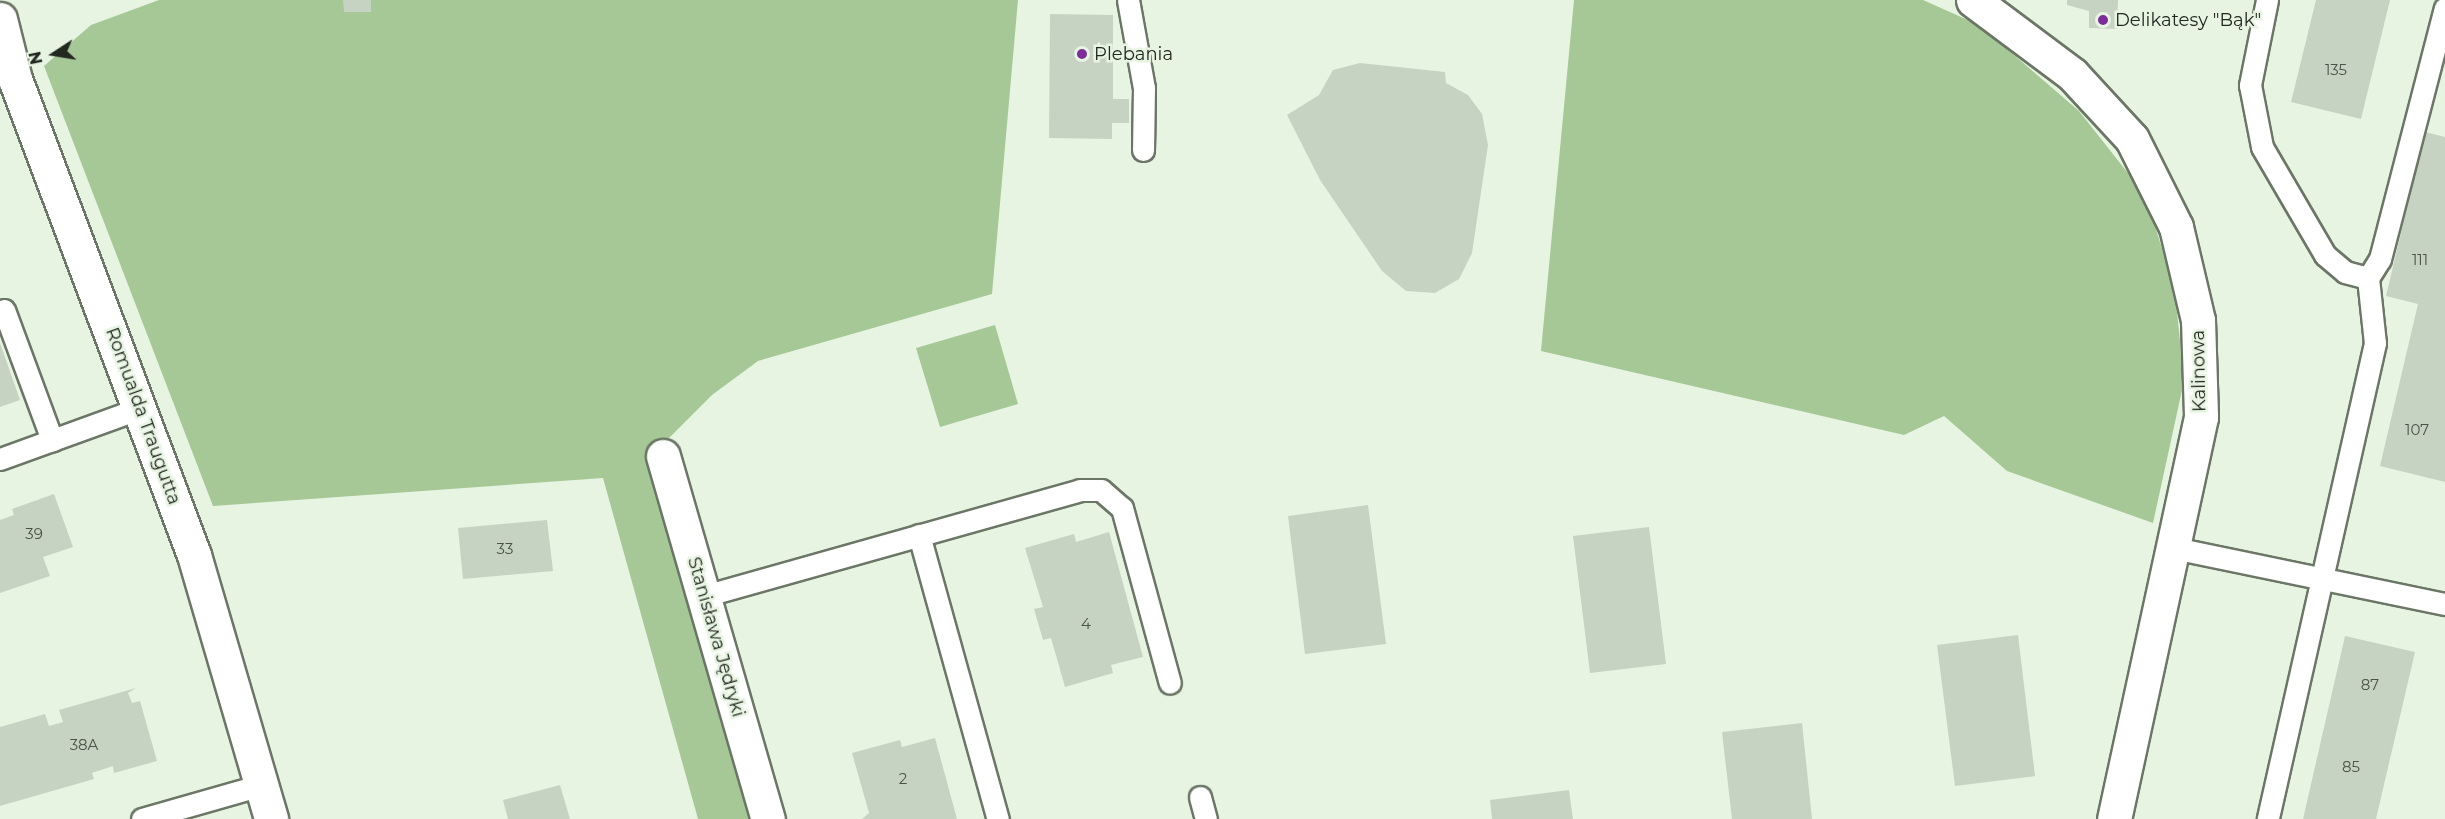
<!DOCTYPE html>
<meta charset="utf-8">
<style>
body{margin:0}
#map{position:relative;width:2445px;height:819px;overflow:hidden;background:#e7f4e2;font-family:Montserrat,sans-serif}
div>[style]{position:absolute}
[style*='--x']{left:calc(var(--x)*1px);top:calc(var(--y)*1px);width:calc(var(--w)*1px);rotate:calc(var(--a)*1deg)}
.green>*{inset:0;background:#a6c897}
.building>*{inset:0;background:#c7d3c2}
.roads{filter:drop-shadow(2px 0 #6b7666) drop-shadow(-2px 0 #6b7666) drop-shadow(0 2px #6b7666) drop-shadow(0 -2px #6b7666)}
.lane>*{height:21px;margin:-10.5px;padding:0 10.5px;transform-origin:10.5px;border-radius:10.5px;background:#fff}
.street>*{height:33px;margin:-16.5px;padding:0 16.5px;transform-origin:16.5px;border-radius:16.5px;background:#fff}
.dots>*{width:16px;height:16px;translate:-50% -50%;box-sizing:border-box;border:3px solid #e7f4e2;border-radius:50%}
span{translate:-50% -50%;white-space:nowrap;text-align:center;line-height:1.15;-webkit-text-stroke:5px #e7f4e2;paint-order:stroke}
.number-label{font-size:15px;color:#4b5248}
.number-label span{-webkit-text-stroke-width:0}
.poi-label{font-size:18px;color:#222720}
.left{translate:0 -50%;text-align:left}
.street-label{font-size:18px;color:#222720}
.north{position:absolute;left:24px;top:24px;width:60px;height:60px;-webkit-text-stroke:4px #e7f4e2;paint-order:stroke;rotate:258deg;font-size:16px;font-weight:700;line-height:24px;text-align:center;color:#222720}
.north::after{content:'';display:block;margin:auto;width:21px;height:27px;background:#222720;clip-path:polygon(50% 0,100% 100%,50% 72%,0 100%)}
</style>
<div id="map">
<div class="green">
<i style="clip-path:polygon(159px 0,1018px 0,992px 294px,758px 361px,712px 395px,648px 459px,756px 819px,698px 819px,603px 478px,213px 506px,44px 66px,91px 25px)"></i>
<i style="clip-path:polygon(1574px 0,1923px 0,1979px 25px,2079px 111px,2146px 196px,2175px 292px,2184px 381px,2153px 523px,2007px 471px,1944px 416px,1904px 435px,1541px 351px)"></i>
<i style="clip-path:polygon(995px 325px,1018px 404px,940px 427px,916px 348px)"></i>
</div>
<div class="building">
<i style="clip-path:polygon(343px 0,371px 0,371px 12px,344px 12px)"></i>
<i style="clip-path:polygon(2067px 0,2118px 0,2117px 29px,2089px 28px,2089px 11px,2067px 5px)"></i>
<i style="clip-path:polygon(2316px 0,2390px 0,2361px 119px,2291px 102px)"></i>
<i style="clip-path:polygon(1050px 14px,1113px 15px,1113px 99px,1129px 99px,1129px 123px,1112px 123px,1112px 139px,1049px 138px)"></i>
<i style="clip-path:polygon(1360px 63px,1445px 72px,1446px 83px,1468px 95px,1482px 114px,1488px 145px,1472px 253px,1459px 279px,1435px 293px,1406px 291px,1382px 271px,1320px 180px,1287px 115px,1319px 95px,1333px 70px)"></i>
<i style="clip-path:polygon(2425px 132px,2445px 137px,2445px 482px,2380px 466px,2418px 304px,2386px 296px)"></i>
<i style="clip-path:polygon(0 343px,20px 400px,0 407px)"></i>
<i style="clip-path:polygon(54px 494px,73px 547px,43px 557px,50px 576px,0 593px,0 520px,14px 515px,12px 509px)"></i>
<i style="clip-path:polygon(1368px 505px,1386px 644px,1305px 654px,1288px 516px)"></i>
<i style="clip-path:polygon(547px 520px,553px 571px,463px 579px,458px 528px)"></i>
<i style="clip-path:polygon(1649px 527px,1666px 664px,1590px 673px,1573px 536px)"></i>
<i style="clip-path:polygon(1109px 532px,1143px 657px,1111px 665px,1113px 673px,1065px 687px,1051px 638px,1043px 640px,1034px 609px,1043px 607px,1025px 548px,1074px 534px,1076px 542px)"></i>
<i style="clip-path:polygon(2018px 635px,2035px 776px,1955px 786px,1937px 645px)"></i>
<i style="clip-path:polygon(2345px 636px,2415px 652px,2376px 819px,2303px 819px)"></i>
<i style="clip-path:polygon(136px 688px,128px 693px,132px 703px,140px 701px,157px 761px,114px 773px,113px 766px,92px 773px,94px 779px,0 806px,0 727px,45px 714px,49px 726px,63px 722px,59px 710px)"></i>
<i style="clip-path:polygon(1802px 723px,1812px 819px,1732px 819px,1722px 732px)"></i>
<i style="clip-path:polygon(935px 738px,957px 819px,862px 819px,869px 813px,852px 753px,900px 740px,902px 747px)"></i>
<i style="clip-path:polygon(560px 785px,570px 819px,508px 819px,503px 800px)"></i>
<i style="clip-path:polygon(1569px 790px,1573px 819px,1492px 819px,1490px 800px)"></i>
</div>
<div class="roads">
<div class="lane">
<i style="--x:1128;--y:0;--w:89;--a:79.7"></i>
<i style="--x:1144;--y:88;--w:62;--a:90.9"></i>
<i style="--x:2267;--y:0;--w:87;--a:101.3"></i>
<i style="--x:2250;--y:85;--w:63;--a:79"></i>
<i style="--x:2262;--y:147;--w:125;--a:59.7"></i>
<i style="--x:2325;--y:255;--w:26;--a:40"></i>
<i style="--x:2345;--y:272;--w:24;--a:15"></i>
<i style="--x:2368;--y:278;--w:65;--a:83.9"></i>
<i style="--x:2375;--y:343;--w:488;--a:102.7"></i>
<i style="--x:2368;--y:278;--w:22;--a:-58"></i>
<i style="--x:2380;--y:259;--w:259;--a:-75.5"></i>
<i style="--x:4;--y:310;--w:139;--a:69.7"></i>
<i style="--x:0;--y:459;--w:150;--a:-19.9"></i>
<i style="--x:919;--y:535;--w:295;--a:74.5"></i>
<i style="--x:2174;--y:548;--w:277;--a:11.7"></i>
<i style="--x:704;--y:596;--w:391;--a:-15.7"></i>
<i style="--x:1080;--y:490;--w:21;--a:0"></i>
<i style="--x:1101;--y:490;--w:28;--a:41"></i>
<i style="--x:1122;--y:508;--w:181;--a:74.7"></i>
<i style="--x:1200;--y:797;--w:23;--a:75"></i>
<i style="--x:142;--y:819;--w:124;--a:-15.9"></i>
</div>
<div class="street">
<i style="--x:1973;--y:0;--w:124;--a:36.8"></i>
<i style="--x:2072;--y:74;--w:88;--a:47.3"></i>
<i style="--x:2132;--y:139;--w:98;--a:63.4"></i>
<i style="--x:2176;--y:227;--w:96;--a:76.7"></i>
<i style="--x:2198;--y:320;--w:97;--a:88.2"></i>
<i style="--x:2201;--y:417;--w:411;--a:102.2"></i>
<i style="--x:0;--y:19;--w:62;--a:76"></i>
<i style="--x:15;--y:79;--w:509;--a:69.39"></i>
<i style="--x:194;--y:555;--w:275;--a:73.7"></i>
<i style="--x:663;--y:456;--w:378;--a:73.9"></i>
</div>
</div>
<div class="dots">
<i style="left:2103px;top:20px;background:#7f2c9b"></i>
<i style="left:1082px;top:54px;background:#7f2c9b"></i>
</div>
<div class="number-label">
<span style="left:2336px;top:70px">135</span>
<span style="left:2420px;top:260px">111</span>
<span style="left:2417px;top:430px">107</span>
<span style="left:34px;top:534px">39</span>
<span style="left:505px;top:549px">33</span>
<span style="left:1086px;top:624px">4</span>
<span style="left:2370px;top:685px">87</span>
<span style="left:84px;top:745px">38A</span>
<span style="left:2351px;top:767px">85</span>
<span style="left:903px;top:779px">2</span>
</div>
<div class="poi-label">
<span class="left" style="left:2115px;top:20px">Delikatesy "Bąk"</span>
<span class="left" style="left:1094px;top:54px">Plebania</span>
</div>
<div class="street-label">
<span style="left:2199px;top:371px;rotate:-91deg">Kalinowa</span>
<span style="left:143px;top:416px;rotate:70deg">Romualda Traugutta</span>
<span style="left:716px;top:637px;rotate:74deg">Stanisława Jędryki</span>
</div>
<div class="north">N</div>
</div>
